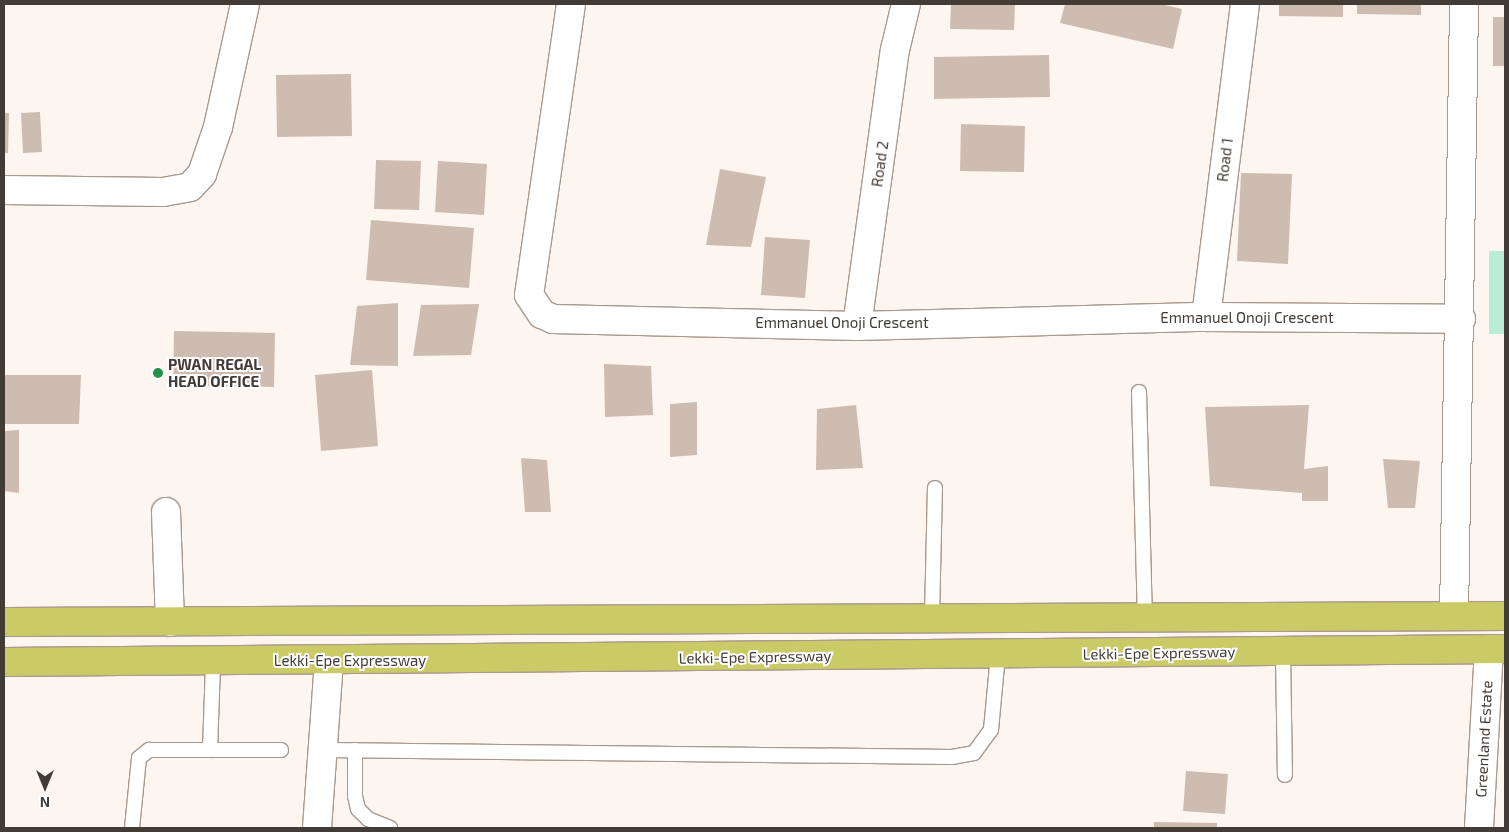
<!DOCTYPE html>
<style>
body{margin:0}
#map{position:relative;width:1509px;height:832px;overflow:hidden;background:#fdf5f0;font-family:"Exo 2",sans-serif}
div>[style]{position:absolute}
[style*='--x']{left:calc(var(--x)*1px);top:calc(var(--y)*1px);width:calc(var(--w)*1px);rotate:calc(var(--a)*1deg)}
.green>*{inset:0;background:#baedd3}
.building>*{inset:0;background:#cebcb0}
.roads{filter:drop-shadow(1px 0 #aa998d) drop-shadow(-1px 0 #aa998d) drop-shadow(0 1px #aa998d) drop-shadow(0 -1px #aa998d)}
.service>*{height:14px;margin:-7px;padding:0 7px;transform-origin:7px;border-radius:7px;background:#fff}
.minor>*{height:28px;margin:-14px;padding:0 14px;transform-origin:14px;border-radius:14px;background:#fff}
.trunk>*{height:28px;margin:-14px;padding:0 14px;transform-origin:14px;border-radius:14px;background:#cacb66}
.dots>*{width:14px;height:14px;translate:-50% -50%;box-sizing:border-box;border:2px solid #fff;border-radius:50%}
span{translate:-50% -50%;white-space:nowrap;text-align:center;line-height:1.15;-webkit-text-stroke:4px #fff;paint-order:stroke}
.street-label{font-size:15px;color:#433b36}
.poi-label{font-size:15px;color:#433b36;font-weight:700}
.left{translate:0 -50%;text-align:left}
.frame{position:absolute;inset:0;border:5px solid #433b36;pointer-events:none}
.north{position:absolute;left:20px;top:762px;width:50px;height:50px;-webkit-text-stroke:4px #fff;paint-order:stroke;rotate:180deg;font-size:14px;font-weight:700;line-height:20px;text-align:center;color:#433b36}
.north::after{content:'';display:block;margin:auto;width:18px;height:22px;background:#433b36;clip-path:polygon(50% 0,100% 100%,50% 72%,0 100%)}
</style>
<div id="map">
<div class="green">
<i style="clip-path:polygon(1489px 251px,1505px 251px,1505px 334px,1489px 334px)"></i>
</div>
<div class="building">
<i style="clip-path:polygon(951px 4px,1015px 4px,1014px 30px,950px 29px)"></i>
<i style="clip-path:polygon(1065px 4px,1161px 4px,1182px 9px,1173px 49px,1060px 23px)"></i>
<i style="clip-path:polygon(1279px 4px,1343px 4px,1343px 17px,1279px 16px)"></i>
<i style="clip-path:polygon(1357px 4px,1421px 4px,1421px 15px,1357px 14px)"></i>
<i style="clip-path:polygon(1493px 17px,1505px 17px,1505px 66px,1493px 66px)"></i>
<i style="clip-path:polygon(1049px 55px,1050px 97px,934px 99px,934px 57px)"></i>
<i style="clip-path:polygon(351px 74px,352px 136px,277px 137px,276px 75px)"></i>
<i style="clip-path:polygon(40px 112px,42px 152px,23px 153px,21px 113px)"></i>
<i style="clip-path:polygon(4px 113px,9px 113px,8px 153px,4px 153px)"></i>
<i style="clip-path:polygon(961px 124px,1025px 126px,1024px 172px,960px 171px)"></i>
<i style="clip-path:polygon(376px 160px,421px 161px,419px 210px,374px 209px)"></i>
<i style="clip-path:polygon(438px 161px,487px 164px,484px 215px,435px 212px)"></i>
<i style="clip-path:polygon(720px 169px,766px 177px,751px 247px,706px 245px)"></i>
<i style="clip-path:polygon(1241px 173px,1292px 174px,1288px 264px,1237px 261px)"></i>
<i style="clip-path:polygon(371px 220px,474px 228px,469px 288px,366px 280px)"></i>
<i style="clip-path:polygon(765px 237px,810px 240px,805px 298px,761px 295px)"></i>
<i style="clip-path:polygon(398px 303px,398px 366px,350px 365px,357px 306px)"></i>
<i style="clip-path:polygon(479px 304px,471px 355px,413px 356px,421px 305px)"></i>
<i style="clip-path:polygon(174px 331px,275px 333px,274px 387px,173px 385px)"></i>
<i style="clip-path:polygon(604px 364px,651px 366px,653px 415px,605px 417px)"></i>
<i style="clip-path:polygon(372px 370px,378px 446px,321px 451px,315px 375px)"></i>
<i style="clip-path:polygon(4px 375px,81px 375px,79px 424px,4px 424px)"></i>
<i style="clip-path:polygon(697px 402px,697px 455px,670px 457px,670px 404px)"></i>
<i style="clip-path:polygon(856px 405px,863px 468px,816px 470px,817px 409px)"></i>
<i style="clip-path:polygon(1309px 405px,1304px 469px,1328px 466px,1328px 501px,1302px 501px,1302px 493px,1210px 486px,1205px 407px)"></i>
<i style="clip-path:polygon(19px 430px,19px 493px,4px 491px,4px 431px)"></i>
<i style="clip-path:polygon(521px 458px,547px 460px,551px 512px,525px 512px)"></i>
<i style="clip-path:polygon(1383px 459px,1420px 461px,1415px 508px,1388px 508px)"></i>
<i style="clip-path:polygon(1186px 771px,1228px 774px,1225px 814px,1183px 811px)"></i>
<i style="clip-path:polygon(1154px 822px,1217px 823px,1217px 828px,1154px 828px)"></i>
</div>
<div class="roads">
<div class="service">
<i style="--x:1139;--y:392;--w:225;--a:88.5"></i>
<i style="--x:932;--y:618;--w:130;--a:-88.7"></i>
<i style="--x:1283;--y:652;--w:123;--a:89.1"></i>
<i style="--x:210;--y:750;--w:88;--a:-88"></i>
<i style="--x:325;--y:750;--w:627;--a:0.64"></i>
<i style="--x:952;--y:757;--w:22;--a:-10"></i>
<i style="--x:974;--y:753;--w:29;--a:-54"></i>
<i style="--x:991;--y:730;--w:75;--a:-84.7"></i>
<i style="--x:355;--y:750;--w:46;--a:90"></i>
<i style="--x:355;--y:796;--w:13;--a:77"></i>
<i style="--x:358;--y:809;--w:14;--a:45"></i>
<i style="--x:368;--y:819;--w:24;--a:22"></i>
<i style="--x:132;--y:828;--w:70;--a:-84.3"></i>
<i style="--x:139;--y:758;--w:13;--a:-39"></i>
<i style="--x:149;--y:750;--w:132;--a:0"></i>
</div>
<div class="minor">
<i style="--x:571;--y:4;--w:294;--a:98.2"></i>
<i style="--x:529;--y:295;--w:23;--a:56"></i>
<i style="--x:542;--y:314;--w:12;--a:24"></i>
<i style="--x:553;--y:319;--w:304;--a:1.3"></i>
<i style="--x:857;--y:326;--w:349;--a:-1.5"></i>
<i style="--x:1206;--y:317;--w:255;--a:0.4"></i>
<i style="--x:4;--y:190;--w:159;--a:0.7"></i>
<i style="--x:163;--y:192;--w:27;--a:-10"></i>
<i style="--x:190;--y:187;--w:18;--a:-47"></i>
<i style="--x:202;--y:174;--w:50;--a:-71.2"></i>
<i style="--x:218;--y:127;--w:126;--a:-77.6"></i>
<i style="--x:1206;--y:317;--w:315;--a:-82.9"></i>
<i style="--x:857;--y:326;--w:279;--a:-82.2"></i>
<i style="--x:895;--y:50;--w:47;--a:-76.6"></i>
<i style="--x:166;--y:512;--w:110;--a:87.9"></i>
<i style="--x:1454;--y:616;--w:612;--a:-89.06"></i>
<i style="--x:317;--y:828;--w:167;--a:-85.9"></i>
<i style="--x:1479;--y:828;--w:179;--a:-86.8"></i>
</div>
<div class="trunk">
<i style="--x:4;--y:622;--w:1501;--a:-0.23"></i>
<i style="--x:4;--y:662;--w:1501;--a:-0.5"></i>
</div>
</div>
<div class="dots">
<i style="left:158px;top:373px;background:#259149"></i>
</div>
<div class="street-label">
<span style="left:1225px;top:160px;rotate:-83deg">Road 1</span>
<span style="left:880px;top:164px;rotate:-82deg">Road 2</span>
<span style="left:1247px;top:318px">Emmanuel Onoji Crescent</span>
<span style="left:842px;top:323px">Emmanuel Onoji Crescent</span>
<span style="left:1159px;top:653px;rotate:-1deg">Lekki-Epe Expressway</span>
<span style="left:755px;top:657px;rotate:-1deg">Lekki-Epe Expressway</span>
<span style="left:350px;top:661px">Lekki-Epe Expressway</span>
<span style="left:1484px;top:739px;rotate:-87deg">Greenland Estate</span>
</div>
<div class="poi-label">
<span class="left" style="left:168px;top:373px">PWAN REGAL<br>HEAD OFFICE</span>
</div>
<div class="frame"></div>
<div class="north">N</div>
</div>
